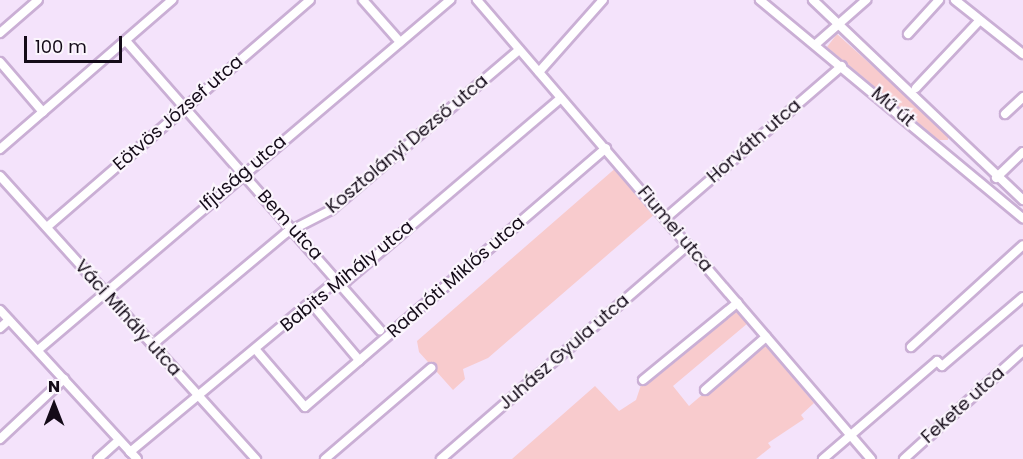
<!DOCTYPE html>
<meta charset="utf-8">
<style>
body{margin:0}
#map{position:relative;width:1023px;height:459px;overflow:hidden;background:#f4e3fb;font-family:Poppins,sans-serif}
div>[style]{position:absolute}
[style*='--x']{left:calc(var(--x)*1px);top:calc(var(--y)*1px);width:calc(var(--w)*1px);rotate:calc(var(--a)*1deg)}
.green>*{inset:0;background:#f8cbcd}
.roads{filter:drop-shadow(2px 0 #caafd5) drop-shadow(-2px 0 #caafd5) drop-shadow(0 2px #caafd5) drop-shadow(0 -2px #caafd5)}
.minor>*{height:8px;margin:-4px;padding:0 4px;transform-origin:4px;border-radius:4px;background:#fff}
span{translate:-50% -50%;white-space:nowrap;text-align:center;line-height:1.15;-webkit-text-stroke:4.5px #fbf5fd;paint-order:stroke}
.street-label{font-size:18px;color:#140b18}
.north{position:absolute;left:24px;top:375px;width:60px;height:60px;-webkit-text-stroke:4px #fbf5fd;paint-order:stroke;rotate:0deg;font-size:16px;font-weight:700;line-height:24px;text-align:center;color:#140b18}
.north::after{content:'';display:block;margin:auto;width:21px;height:27px;background:#140b18;clip-path:polygon(50% 0,100% 100%,50% 72%,0 100%)}
.scale{position:absolute;left:24px;top:36px;width:98px;height:27px;box-sizing:border-box;border:3px solid #140b18;border-top:0;padding-left:8px;font-size:18px;line-height:21px;white-space:nowrap;color:#140b18;-webkit-text-stroke:4px #fbf5fd;paint-order:stroke}
</style>
<div id="map">
<div class="green">
<i style="clip-path:polygon(837px 34px,948px 134px,948px 140px,939px 140px,827px 47px)"></i>
<i style="clip-path:polygon(618px 166px,656px 213px,488px 358px,463px 369px,465px 379px,453px 390px,419px 352px,417px 341px)"></i>
<i style="clip-path:polygon(734px 307px,748px 323px,673px 386px,689px 406px,763px 343px,814px 403px,801px 415px,804px 419px,768px 443px,771px 447px,756px 459px,512px 459px,595px 386px,619px 411px,636px 400px,641px 385px)"></i>
</div>
<div class="roads">
<div class="minor">
<i style="--x:363;--y:0;--w:56;--a:48.6"></i>
<i style="--x:477;--y:0;--w:605;--a:49.36"></i>
<i style="--x:760;--y:0;--w:342;--a:39.7"></i>
<i style="--x:813;--y:0;--w:290;--a:43.6"></i>
<i style="--x:955;--y:0;--w:87;--a:38.5"></i>
<i style="--x:0;--y:33;--w:50;--a:-41"></i>
<i style="--x:908;--y:34;--w:46;--a:-47.6"></i>
<i style="--x:126;--y:41;--w:385;--a:48.7"></i>
<i style="--x:816;--y:44;--w:67;--a:-41.3"></i>
<i style="--x:0;--y:62;--w:66;--a:49.3"></i>
<i style="--x:539;--y:72;--w:96;--a:-48.4"></i>
<i style="--x:916;--y:88;--w:93;--a:-46.7"></i>
<i style="--x:1005;--y:114;--w:25;--a:-43"></i>
<i style="--x:0;--y:149;--w:228;--a:-40.9"></i>
<i style="--x:0;--y:176;--w:382;--a:47.9"></i>
<i style="--x:996;--y:178;--w:37;--a:-44"></i>
<i style="--x:667;--y:217;--w:231;--a:-40.8"></i>
<i style="--x:47;--y:227;--w:347;--a:-40.8"></i>
<i style="--x:311;--y:303;--w:75;--a:49.9"></i>
<i style="--x:0;--y:310;--w:202;--a:47.4"></i>
<i style="--x:0;--y:328;--w:12;--a:-42"></i>
<i style="--x:152;--y:345;--w:175;--a:-39.9"></i>
<i style="--x:286;--y:233;--w:51;--a:-27.1"></i>
<i style="--x:331;--y:210;--w:247;--a:-40.4"></i>
<i style="--x:911;--y:347;--w:151;--a:-42.3"></i>
<i style="--x:38;--y:350;--w:541;--a:-40.35"></i>
<i style="--x:256;--y:350;--w:75;--a:49.3"></i>
<i style="--x:305;--y:407;--w:397;--a:-40.7"></i>
<i style="--x:643;--y:380;--w:122;--a:-39.3"></i>
<i style="--x:705;--y:390;--w:81;--a:-41"></i>
<i style="--x:0;--y:439;--w:88;--a:-43.2"></i>
<i style="--x:130;--y:452;--w:268;--a:-39.7"></i>
<i style="--x:336;--y:281;--w:10;--a:0"></i>
<i style="--x:346;--y:281;--w:282;--a:-40.4"></i>
<i style="--x:98;--y:459;--w:28;--a:-42"></i>
<i style="--x:325;--y:459;--w:140;--a:-40.6"></i>
<i style="--x:441;--y:459;--w:327;--a:-40.9"></i>
<i style="--x:823;--y:459;--w:150;--a:-40.7"></i>
<i style="--x:937;--y:361;--w:7;--a:45"></i>
<i style="--x:942;--y:366;--w:106;--a:-40.4"></i>
<i style="--x:904;--y:459;--w:161;--a:-42.2"></i>
</div>
</div>
<div class="street-label">
<span style="left:893px;top:107px;rotate:40deg">Mű út</span>
<span style="left:178px;top:113px;rotate:-41deg">Eötvös József utca</span>
<span style="left:754px;top:141px;rotate:-41deg">Horváth utca</span>
<span style="left:407px;top:144px;rotate:-40deg">Kosztolányi Dezső utca</span>
<span style="left:243px;top:173px;rotate:-40deg">Ifjúság utca</span>
<span style="left:290px;top:225px;rotate:48deg">Bem utca</span>
<span style="left:675px;top:229px;rotate:50deg">Fiumei utca</span>
<span style="left:347px;top:276px;rotate:-39deg">Babits Mihály utca</span>
<span style="left:456px;top:277px;rotate:-41deg">Radnóti Miklós utca</span>
<span style="left:128px;top:318px;rotate:48deg">Váci Mihály utca</span>
<span style="left:564px;top:352px;rotate:-41deg">Juhász Gyula utca</span>
<span style="left:963px;top:405px;rotate:-42deg">Fekete utca</span>
</div>
<div class="north">N</div>
<div class="scale">100 m</div>
</div>
